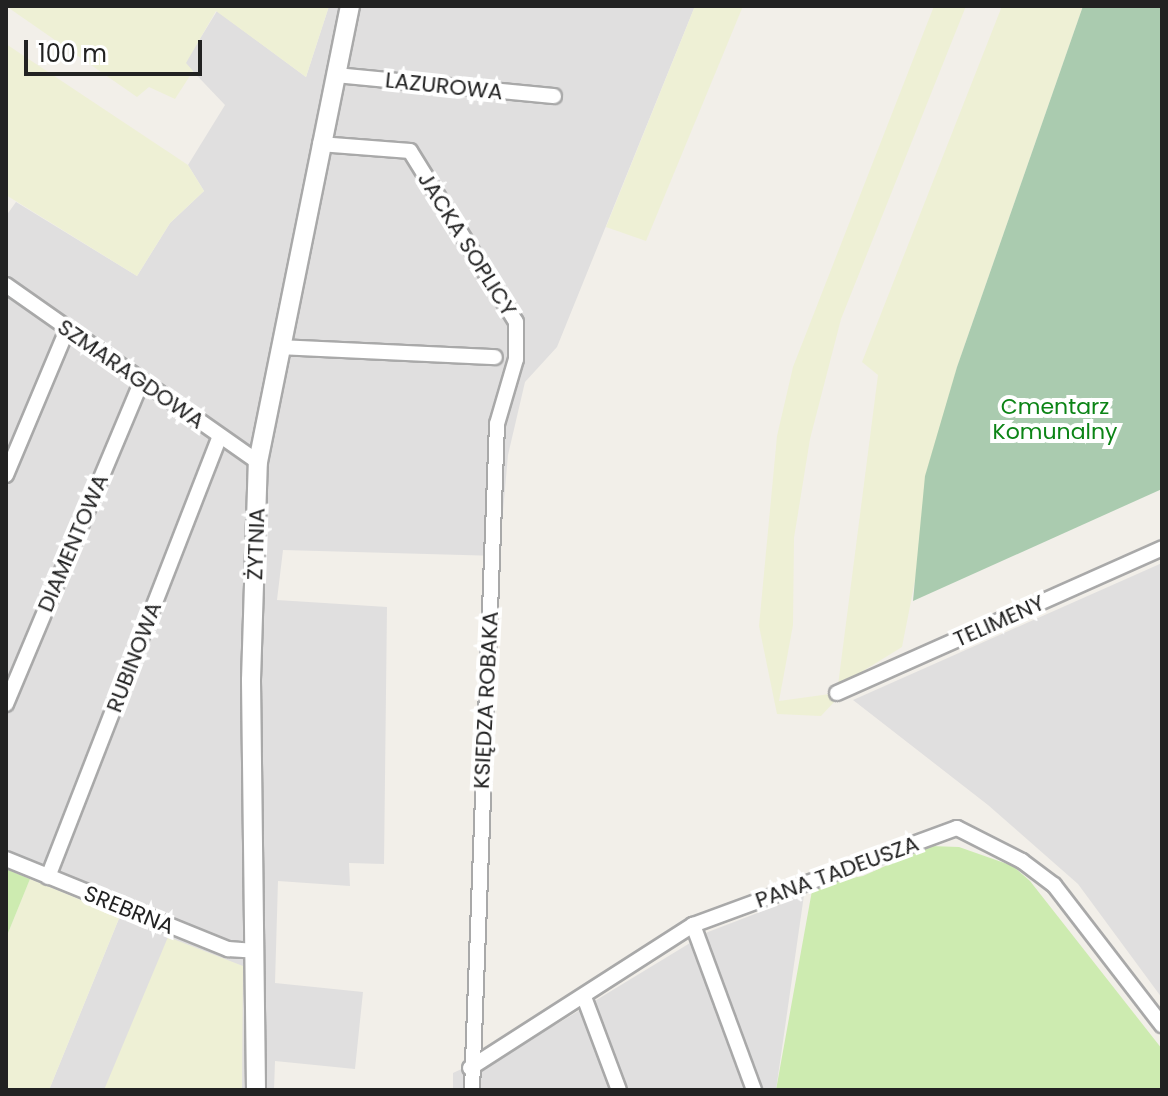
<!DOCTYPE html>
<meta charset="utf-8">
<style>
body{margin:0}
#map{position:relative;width:1168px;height:1096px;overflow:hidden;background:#f2efe9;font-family:Poppins,sans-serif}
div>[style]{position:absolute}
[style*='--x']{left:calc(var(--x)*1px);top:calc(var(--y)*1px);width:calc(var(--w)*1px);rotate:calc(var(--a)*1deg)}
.residential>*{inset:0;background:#e0dfdf}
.farmland>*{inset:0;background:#eef0d5}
.grass>*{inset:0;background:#cdebb0}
.cemetery>*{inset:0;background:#aacbaf}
.roads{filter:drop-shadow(2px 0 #a9a9a9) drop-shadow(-2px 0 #a9a9a9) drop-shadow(0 2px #a9a9a9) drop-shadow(0 -2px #a9a9a9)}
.minor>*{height:14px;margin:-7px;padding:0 7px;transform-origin:7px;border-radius:7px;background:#fff}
.tertiary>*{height:18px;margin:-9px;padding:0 9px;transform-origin:9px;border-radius:9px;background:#fff}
span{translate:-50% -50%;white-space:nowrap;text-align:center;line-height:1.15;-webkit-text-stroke:8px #fff;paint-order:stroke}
.street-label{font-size:22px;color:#222}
.park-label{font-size:22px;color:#0c8416}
.frame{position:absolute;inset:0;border:8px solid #222;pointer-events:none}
.scale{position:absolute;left:24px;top:40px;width:178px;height:36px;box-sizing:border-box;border:4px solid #222;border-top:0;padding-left:10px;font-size:24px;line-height:28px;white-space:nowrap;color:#222;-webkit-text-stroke:6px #fff;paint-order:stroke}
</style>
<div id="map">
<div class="residential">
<i style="clip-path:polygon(329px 6px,695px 6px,557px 347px,525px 382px,508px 455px,499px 556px,283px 550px,277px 600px,387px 607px,384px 864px,349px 863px,350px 886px,278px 881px,275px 983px,363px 992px,355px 1069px,275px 1061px,274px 1090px,49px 1090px,120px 916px,6px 869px,6px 216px,16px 202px,137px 276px,170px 223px,204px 191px,188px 165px,225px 105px,185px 63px,217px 11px,306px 77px)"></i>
<i style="clip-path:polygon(1162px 563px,1162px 998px,1078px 884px,988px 805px,853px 700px)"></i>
<i style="clip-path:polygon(804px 895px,776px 1090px,453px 1090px,453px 1073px,557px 1024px,708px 932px)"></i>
</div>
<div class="farmland">
<i style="clip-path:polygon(6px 6px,329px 6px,306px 77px,216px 11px,186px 63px,193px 71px,175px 99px,149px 87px,137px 97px)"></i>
<i style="clip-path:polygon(695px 6px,743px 6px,646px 241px,606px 227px)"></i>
<i style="clip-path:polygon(934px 6px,966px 6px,841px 319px,810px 439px,794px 538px,793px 625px,779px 701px,837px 693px,878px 375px,862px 362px,1002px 6px,1083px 6px,957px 367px,902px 647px,863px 671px,821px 716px,777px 714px,759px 626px,777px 436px,793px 367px)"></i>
<i style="clip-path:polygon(6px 44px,188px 165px,204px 191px,170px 223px,137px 276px,6px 195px)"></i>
<i style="clip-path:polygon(30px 879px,120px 916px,49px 1090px,6px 1090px,6px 938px)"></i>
<i style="clip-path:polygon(168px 937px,243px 966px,242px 1090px,104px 1090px)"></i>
</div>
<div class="grass">
<i style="clip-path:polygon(930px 846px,959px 847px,1013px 866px,1030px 881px,1162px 1049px,1162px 1090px,776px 1090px,813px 885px,863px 876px)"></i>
<i style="clip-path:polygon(6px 869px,30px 879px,6px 938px)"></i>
</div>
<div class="cemetery">
<i style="clip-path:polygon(1083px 6px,1162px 6px,1162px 489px,913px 601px,925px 476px,957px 367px)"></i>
</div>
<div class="roads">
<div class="minor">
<i style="--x:335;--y:75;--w:220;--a:5.5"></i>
<i style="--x:320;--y:144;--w:90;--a:4.4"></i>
<i style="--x:410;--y:151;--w:201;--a:58.2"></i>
<i style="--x:516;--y:322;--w:37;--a:90"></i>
<i style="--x:516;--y:359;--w:68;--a:106.3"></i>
<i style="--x:497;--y:424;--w:666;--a:92.15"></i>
<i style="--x:6;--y:285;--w:308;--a:35.1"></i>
<i style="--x:280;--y:347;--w:215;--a:2.7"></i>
<i style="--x:6;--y:475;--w:157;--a:-67.2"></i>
<i style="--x:837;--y:693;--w:356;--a:-24"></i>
<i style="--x:6;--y:704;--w:348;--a:-67.2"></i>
<i style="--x:6;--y:859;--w:240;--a:22.1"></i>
<i style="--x:228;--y:949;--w:27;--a:4"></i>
<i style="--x:48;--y:877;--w:473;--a:-68.7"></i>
<i style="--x:693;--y:925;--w:176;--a:69.7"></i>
<i style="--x:584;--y:997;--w:99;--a:69.4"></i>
<i style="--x:470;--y:1068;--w:265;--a:-32.7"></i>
<i style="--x:693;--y:925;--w:281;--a:-20.2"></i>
<i style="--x:957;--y:828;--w:73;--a:26.9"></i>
<i style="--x:1022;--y:861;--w:40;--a:37"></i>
<i style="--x:1054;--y:885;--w:177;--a:52.4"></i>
</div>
<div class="tertiary">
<i style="--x:256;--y:1090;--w:410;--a:-90.7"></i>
<i style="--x:251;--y:680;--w:218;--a:-88.2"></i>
<i style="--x:258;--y:462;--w:465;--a:-78.6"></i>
</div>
</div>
<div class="street-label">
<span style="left:444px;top:86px;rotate:6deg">LAZUROWA</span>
<span style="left:467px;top:244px;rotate:58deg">JACKA SOPLICY</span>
<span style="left:131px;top:374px;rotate:35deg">SZMARAGDOWA</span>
<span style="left:73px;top:543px;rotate:-67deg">DIAMENTOWA</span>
<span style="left:256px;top:544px;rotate:-88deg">ŻYTNIA</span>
<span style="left:999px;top:621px;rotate:-24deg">TELIMENY</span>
<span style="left:134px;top:657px;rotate:-69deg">RUBINOWA</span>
<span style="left:486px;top:700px;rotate:-87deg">KSIĘDZA ROBAKA</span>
<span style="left:837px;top:872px;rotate:-20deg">PANA TADEUSZA</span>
<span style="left:129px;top:910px;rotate:22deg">SREBRNA</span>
</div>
<div class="park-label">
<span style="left:1055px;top:419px">Cmentarz<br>Komunalny</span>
</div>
<div class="frame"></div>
<div class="scale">100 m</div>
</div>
